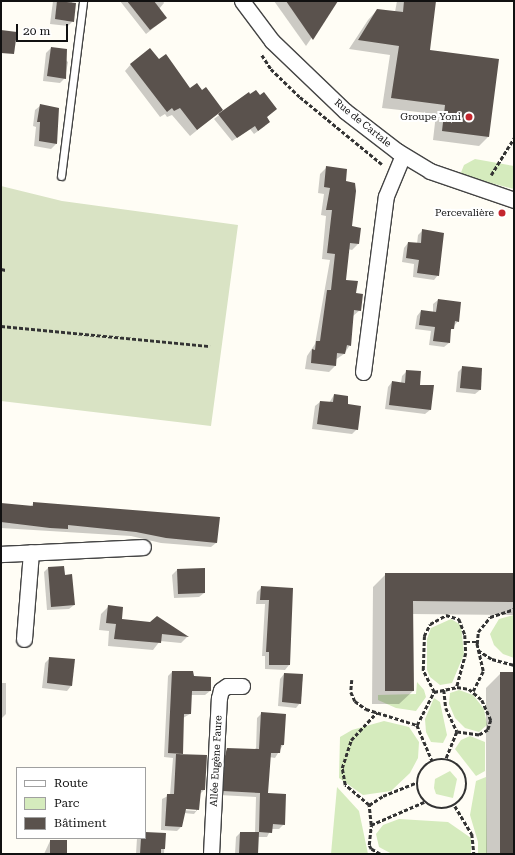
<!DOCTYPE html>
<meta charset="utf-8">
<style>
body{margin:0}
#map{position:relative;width:515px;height:855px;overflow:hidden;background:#fffdf5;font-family:"Roboto Serif",serif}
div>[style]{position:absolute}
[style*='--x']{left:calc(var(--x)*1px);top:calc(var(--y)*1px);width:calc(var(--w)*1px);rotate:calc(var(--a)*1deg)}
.green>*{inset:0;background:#d5ebbd}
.cemetery>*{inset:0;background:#d9e3c4}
.shadow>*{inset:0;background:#0003}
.building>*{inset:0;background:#5a524d}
.path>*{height:2.5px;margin-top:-1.25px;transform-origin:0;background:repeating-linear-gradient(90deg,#333 0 4px,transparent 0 6px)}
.path>.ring{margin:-1.25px;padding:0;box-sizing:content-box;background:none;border:2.5px solid #333;border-radius:50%}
.roads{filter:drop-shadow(1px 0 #444) drop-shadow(-1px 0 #444) drop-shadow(0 1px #444) drop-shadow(0 -1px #444)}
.service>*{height:7px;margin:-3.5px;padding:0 3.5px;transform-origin:3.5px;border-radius:3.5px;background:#fff}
.minor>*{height:15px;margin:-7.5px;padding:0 7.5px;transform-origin:7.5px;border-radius:7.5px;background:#fff}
.dots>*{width:11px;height:11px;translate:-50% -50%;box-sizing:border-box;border:2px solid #fff;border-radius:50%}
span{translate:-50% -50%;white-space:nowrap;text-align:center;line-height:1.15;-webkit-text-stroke:4px #fff;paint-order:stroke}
.poi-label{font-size:10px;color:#111}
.right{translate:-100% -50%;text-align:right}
.street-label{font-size:10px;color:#111}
.frame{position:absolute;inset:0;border:2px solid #111;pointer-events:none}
.legend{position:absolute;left:16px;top:767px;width:130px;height:72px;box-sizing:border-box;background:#fff;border:1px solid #a0a0a0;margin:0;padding:5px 7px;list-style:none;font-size:12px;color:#111}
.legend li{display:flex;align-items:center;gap:8px;height:20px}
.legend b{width:20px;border:1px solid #a0a0a0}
.scale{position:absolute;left:16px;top:24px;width:52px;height:18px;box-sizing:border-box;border:2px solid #111;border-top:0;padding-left:5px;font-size:12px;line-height:14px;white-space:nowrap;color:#111;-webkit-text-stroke:3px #fff;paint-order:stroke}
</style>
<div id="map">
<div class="green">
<i style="clip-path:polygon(475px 159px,514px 166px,514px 189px,460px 175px,464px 165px)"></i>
<i style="clip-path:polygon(514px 615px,514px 658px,503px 654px,494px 645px,490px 634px,499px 619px)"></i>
<i style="clip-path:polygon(451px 619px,461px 625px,464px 654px,452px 683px,440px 685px,430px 677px,427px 670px,427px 639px,431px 628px)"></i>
<i style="clip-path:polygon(417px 682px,424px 690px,426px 697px,416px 711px,396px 708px,378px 700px,378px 695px,416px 694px)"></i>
<i style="clip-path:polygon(459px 690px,473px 695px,484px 709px,487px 725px,479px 732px,465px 728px,455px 718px,449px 704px,450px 693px)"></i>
<i style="clip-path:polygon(434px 698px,440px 702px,447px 735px,443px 743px,431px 742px,426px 732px,425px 719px)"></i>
<i style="clip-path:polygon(384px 721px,409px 727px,419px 742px,418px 758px,410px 773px,391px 791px,363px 795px,339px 778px,340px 737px,352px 730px)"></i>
<i style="clip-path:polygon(470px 736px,485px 742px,485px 771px,476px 776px,455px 749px,461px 740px)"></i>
<i style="clip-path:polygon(450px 771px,457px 779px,453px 798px,436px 794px,434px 788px,435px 779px)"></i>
<i style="clip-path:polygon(486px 777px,487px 854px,478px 854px,478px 842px,470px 815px,476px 781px)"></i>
<i style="clip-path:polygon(337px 787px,359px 811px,368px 854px,331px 854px)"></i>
<i style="clip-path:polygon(399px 819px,448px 822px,471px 838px,471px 854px,392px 854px,379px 847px,376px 834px,383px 825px)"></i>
</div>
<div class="cemetery">
<i style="clip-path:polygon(1px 186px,62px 201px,238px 225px,211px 426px,1px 401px)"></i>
</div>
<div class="shadow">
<i style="clip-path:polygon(53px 1px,72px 1px,73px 21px,68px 26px,50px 24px)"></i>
<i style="clip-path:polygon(120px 1px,163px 1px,164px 3px,159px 9px,161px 22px,146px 34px)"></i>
<i style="clip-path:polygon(274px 1px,337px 1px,306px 46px)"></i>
<i style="clip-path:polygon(397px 1px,435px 1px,429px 51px,488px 137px,479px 146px,433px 140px,436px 114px,382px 108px,390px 55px,349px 49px,368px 20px,377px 10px,395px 12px)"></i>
<i style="clip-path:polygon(51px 48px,68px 62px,65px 78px,60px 83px,43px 81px,46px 53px)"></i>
<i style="clip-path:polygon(131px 64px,190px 89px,202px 91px,222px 110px,190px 136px,172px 115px,167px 117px,165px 114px,160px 117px,125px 71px)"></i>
<i style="clip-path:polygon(248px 93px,275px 109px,266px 118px,265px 126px,254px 134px,250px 129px,232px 141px,214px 119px)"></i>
<i style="clip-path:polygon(40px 106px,56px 144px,51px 149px,34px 146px,36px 127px,33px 126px,35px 110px)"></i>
<i style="clip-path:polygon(326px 168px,345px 182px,351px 227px,358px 244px,352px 250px,348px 249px,345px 280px,355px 294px,360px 310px,353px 316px,350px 345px,344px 354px,335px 360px,335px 366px,329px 372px,305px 369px,307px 356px,315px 344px,330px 260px,322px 259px,326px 216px,321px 215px,324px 194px,318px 193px,320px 174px)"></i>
<i style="clip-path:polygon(423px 230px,438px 275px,434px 280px,413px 277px,414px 264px,402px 262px,404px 248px,408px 243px,417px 244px,418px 235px)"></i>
<i style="clip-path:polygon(438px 300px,458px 321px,450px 331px,449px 343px,444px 347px,429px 345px,431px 331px,415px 329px,417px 316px,421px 311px,433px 312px,433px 304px)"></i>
<i style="clip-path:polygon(463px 367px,480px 390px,475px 394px,456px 392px,458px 372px)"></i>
<i style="clip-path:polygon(407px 371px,419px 385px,430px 410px,425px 414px,385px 409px,388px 387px,392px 382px,401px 383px,402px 376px)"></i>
<i style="clip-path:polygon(334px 395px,347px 404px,357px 429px,352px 434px,312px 429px,315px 406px,320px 402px,329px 403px)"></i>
<i style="clip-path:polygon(34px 503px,218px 518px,216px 543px,211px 547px,161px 543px,131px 536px,1px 528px,1px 504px,30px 507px)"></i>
<i style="clip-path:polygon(63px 567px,74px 605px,69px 609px,47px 610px,44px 572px,48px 568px)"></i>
<i style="clip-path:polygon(177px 570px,204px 593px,199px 597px,174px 598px,172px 575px)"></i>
<i style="clip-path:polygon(386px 574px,514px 574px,514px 615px,412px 614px,413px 691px,399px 704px,372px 704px,373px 587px)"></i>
<i style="clip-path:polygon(262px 587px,292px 589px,289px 665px,285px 670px,265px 669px,265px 656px,262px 656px,265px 604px,256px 604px,257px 592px)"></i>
<i style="clip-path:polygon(108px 607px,121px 620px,150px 623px,157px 617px,187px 637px,181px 643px,160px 641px,153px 650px,108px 646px,109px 631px,99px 630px,101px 614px)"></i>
<i style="clip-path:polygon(50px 658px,71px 686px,67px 691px,42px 688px,45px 663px)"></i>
<i style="clip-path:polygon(evenodd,172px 672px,193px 677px,210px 691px,205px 695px,191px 695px,190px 714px,183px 718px,180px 755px,204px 790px,199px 795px,198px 809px,194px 814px,184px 813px,181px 827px,177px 831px,161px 830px,162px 799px,170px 795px,173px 758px,164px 757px,168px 676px,172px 672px,181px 808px,196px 809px,196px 811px,181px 810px,181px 808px)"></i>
<i style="clip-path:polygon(501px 673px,514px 673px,514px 854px,486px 854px,486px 688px)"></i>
<i style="clip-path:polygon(284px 674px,300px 703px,296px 708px,278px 706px,280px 679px)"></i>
<i style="clip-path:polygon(1px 683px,6px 683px,6px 714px,1px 719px)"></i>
<i style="clip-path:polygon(262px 713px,283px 745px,275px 758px,269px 757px,267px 794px,284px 824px,279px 829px,271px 829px,267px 837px,258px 837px,257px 854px,235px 854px,236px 837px,240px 833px,255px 833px,256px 797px,219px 795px,223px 753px,228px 749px,256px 750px,257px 718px)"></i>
<i style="clip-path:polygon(145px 833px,165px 834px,164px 854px,136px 854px,137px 838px,145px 838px)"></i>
<i style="clip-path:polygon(50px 841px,66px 854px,44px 854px)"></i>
</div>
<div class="building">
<i style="clip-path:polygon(57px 1px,76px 3px,74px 22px,55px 19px)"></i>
<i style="clip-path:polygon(127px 1px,154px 1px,167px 18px,150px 30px)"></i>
<i style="clip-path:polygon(286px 1px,338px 1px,313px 40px)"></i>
<i style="clip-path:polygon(404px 1px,436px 1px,430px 50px,499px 59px,489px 137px,442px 131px,445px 105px,391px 98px,399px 46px,358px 40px,377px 9px,403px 12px)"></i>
<i style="clip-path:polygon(1px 30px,17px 32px,14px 54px,1px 53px)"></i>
<i style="clip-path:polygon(51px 47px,67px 49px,66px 79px,47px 76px)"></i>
<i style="clip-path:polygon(150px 48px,159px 59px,166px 54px,190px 88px,197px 83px,202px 90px,206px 87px,223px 110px,197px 130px,180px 108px,174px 111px,172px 108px,167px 112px,130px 64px)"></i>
<i style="clip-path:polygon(256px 90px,260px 95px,264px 92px,277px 109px,267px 117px,270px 122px,258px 131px,255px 126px,237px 138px,218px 114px,249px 92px,250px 94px)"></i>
<i style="clip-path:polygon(40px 104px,59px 108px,57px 144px,39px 141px,40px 122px,37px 122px)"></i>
<i style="clip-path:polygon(326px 166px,347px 169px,346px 181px,355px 183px,356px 191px,352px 226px,361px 228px,359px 244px,350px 243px,346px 280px,358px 281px,356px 293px,363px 294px,361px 311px,354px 310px,351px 346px,347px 345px,345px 354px,337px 353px,336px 366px,311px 363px,312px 349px,315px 350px,316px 341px,320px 341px,327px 290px,331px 290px,335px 254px,327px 253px,332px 210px,326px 210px,330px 188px,324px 187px)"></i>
<i style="clip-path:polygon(422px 229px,444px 233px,439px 276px,417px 273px,419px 260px,406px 258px,408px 242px,421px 243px)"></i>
<i style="clip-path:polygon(438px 299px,461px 302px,459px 322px,455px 321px,454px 329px,451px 329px,450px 343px,433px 341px,435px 327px,419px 325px,421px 310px,436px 312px)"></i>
<i style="clip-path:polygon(462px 366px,482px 368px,481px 390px,460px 388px)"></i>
<i style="clip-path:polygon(406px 370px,421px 371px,420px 385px,434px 385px,431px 410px,389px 405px,392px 381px,405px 383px)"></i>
<i style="clip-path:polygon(334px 394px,348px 396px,348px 404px,361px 406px,358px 430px,317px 424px,320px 401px,333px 402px)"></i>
<i style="clip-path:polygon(33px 502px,220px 517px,217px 543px,166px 538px,136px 532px,68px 525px,68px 529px,50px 528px,1px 522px,1px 503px,33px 506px)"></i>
<i style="clip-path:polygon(64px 566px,65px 575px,72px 574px,75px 605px,51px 607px,48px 567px)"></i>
<i style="clip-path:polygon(205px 568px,205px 593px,178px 594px,177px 569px)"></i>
<i style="clip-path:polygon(385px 573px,514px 573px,514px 602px,413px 601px,414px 691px,385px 691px)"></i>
<i style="clip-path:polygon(261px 586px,293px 588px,290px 665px,269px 665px,269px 652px,266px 652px,269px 600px,260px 600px)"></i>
<i style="clip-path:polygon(108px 605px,123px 607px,122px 619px,150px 622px,157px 616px,189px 637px,162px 634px,161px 643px,114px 639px,116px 624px,106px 623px)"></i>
<i style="clip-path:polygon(49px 657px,75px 659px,72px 686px,47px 683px)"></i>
<i style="clip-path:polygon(172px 671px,193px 671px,194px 676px,211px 677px,211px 691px,192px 691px,191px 714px,184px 714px,183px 754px,168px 753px)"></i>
<i style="clip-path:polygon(500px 672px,514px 672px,514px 854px,500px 854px)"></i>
<i style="clip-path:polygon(284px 673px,303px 674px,301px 704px,282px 702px)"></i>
<i style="clip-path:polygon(261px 712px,286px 714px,284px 745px,281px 745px,280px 753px,271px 753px,268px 793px,286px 794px,285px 825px,273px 824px,272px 833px,259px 832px,258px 854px,239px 854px,240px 832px,259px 832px,260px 793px,223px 791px,225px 756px,227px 748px,259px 749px)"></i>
<i style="clip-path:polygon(176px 754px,207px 755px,205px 790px,201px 790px,199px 810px,186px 809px,182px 827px,165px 826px,167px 794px,174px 794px)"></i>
<i style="clip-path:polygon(145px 832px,166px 833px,165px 849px,161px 849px,161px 854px,140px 854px,141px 838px,145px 838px)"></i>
<i style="clip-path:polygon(50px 840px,67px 840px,67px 854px,50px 854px)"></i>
</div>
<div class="path">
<i style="--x:262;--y:55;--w:17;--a:57"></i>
<i style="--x:271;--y:69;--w:40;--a:44"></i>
<i style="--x:300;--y:97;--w:106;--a:39.3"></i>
<i style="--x:491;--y:175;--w:44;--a:-58.1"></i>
<i style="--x:1;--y:269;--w:5;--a:11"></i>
<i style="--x:1;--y:326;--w:210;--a:5.5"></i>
<i style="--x:466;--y:642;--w:11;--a:0"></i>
<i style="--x:478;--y:650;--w:17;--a:33"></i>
<i style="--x:492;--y:659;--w:23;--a:15"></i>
<i style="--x:352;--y:680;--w:12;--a:95"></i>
<i style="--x:351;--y:692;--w:10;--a:66"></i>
<i style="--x:355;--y:701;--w:14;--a:36"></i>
<i style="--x:366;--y:709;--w:53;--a:17.4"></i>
<i style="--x:417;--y:725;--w:39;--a:67"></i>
<i style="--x:444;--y:690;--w:18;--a:84"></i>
<i style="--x:446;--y:708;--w:26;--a:65"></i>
<i style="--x:473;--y:691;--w:22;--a:-63"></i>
<i style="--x:483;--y:671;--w:28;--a:-103"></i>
<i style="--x:477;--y:644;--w:12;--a:-85"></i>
<i style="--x:478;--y:632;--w:19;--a:-51"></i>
<i style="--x:490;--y:617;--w:25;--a:-18"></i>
<i style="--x:434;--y:692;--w:24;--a:-12"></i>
<i style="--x:457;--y:687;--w:12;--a:9"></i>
<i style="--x:469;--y:689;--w:17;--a:40"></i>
<i style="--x:482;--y:700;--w:22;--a:66"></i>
<i style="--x:491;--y:720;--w:10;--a:107"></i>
<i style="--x:488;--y:730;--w:10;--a:151"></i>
<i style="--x:479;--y:735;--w:22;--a:-172"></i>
<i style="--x:457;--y:732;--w:29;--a:112"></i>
<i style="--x:417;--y:725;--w:37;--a:-63"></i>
<i style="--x:434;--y:692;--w:25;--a:-117"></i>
<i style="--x:423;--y:670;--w:34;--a:-88"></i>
<i style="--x:424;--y:636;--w:13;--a:-63"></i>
<i style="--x:430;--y:624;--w:18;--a:-29"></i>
<i style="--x:446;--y:615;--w:14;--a:17"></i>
<i style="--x:459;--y:619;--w:17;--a:69"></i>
<i style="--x:465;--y:635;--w:18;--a:87"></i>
<i style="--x:466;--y:653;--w:35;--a:105"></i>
<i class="ring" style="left:417px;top:759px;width:47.5px;height:47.5px"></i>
<i style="--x:369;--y:805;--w:31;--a:-140"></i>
<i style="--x:345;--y:785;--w:17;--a:-100"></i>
<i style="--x:342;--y:768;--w:29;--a:-72"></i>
<i style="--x:351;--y:740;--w:38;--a:-47"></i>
<i style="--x:455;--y:806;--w:33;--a:59"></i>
<i style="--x:472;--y:834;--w:20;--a:84"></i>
<i style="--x:371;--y:825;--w:58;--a:-23.5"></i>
<i style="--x:380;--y:854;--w:10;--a:-151"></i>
<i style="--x:371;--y:849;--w:4;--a:-117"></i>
<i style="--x:369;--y:845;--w:20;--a:-84"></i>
<i style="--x:371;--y:825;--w:20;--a:-96"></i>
<i style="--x:369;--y:805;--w:17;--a:-33"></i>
<i style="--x:383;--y:796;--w:35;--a:-22"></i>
</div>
<div class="roads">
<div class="service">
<i style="--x:61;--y:176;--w:176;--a:-82.8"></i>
</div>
<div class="minor">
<i style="--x:242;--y:1;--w:50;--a:53.1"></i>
<i style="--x:272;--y:41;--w:101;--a:43.8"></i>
<i style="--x:345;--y:111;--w:66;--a:37.6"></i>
<i style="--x:397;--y:151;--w:39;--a:31"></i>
<i style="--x:430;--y:171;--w:89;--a:19"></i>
<i style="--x:363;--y:372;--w:177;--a:-82.6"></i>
<i style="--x:386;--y:196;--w:44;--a:-67.5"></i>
<i style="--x:1;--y:554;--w:142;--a:-2.8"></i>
<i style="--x:24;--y:639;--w:87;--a:-85.4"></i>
<i style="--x:211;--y:854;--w:156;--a:-87.1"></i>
<i style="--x:219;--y:698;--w:8;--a:-76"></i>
<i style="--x:221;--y:690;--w:7;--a:-34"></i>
<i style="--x:227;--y:686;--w:15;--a:0"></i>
</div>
</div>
<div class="dots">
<i style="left:469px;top:117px;background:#c4262e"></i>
<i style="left:502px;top:213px;background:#c4262e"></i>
</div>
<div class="poi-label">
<span class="right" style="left:461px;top:117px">Groupe Yoni</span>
<span class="right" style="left:494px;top:213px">Percevalière</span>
</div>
<div class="street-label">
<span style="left:363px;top:123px;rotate:39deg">Rue de Cartale</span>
<span style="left:216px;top:761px;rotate:-87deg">Allée Eugène Faure</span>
</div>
<div class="frame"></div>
<ul class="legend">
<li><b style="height:5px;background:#fff"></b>Route</li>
<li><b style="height:11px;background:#d5ebbd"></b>Parc</li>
<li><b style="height:11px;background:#5a524d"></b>Bâtiment</li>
</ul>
<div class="scale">20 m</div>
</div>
